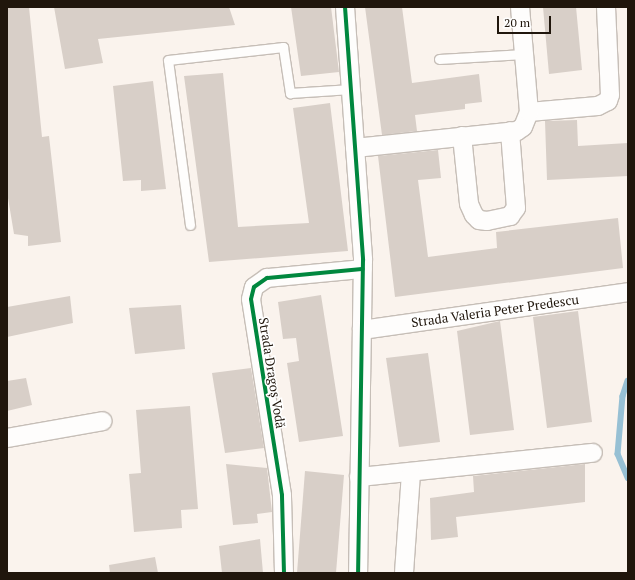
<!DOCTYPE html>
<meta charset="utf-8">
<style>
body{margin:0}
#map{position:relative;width:635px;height:580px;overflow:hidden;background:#faf3ed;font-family:"PT Serif",serif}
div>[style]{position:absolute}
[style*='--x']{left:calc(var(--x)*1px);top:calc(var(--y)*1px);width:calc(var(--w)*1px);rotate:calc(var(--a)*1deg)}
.stream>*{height:5.5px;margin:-2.75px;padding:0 2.75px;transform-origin:2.75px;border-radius:2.75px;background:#97c0d4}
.building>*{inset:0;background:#d8cfc8}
.roads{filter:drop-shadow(1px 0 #c6beb7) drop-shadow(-1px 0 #c6beb7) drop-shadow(0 1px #c6beb7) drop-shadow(0 -1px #c6beb7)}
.service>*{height:9px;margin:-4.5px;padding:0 4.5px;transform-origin:4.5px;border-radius:4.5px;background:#fefdfc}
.minor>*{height:18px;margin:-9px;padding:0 9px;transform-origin:9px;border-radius:9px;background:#fefdfc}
.cycleway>*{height:4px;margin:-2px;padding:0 2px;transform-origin:2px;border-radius:2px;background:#00873e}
span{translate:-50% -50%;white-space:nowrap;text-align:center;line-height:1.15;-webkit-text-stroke:3px #fff;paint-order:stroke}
.street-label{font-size:13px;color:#20160c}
.frame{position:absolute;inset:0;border:8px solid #20160c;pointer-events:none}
.scale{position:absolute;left:497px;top:16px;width:54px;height:18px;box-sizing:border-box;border:2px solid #20160c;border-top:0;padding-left:5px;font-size:12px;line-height:14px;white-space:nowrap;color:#20160c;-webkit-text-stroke:3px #fff;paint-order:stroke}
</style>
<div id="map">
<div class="stream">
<i style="--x:628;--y:381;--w:16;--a:108"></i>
<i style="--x:623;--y:396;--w:58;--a:94.9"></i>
<i style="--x:618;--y:454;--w:26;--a:67"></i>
</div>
<div class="building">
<i style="clip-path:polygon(7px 7px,29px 7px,42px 137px,49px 136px,61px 242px,28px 246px,28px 236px,14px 234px,7px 192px)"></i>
<i style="clip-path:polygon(54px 7px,229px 7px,235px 25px,98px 39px,103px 63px,65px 69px)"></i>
<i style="clip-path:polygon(291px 7px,331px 7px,339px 72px,301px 76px)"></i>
<i style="clip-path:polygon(365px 7px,402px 7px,412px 83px,479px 74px,482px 102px,465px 104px,465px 109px,415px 115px,417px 131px,382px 135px)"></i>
<i style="clip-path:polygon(543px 7px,576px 7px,582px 70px,549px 74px)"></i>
<i style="clip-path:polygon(223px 73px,238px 227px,309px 223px,293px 108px,330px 103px,348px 251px,209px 262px,184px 76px)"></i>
<i style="clip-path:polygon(153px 81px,166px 189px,141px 191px,141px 180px,123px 181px,113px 86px)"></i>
<i style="clip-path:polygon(577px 120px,578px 146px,628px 143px,628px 176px,547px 180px,545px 121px)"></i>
<i style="clip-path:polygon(438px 150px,441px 178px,418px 180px,428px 257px,497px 248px,496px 232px,618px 218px,623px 268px,395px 297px,378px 156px)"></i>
<i style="clip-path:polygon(321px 295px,343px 436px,299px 442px,287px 363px,299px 361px,296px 338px,283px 339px,278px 302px)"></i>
<i style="clip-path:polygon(70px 296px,73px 323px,7px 337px,7px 307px)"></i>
<i style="clip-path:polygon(181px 305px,185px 349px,135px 354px,129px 308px)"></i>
<i style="clip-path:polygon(578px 311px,592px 422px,547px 428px,533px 317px)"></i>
<i style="clip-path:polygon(500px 321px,514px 430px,470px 435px,457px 331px)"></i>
<i style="clip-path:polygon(428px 353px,440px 442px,399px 447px,386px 358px)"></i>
<i style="clip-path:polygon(251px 368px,264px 448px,225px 453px,212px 373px)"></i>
<i style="clip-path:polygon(26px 378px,32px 405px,7px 411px,7px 381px)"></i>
<i style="clip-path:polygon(190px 406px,198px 509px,181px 510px,182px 528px,134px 532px,129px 474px,141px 473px,136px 410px)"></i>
<i style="clip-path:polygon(226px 464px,267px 468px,272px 512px,257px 514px,258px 523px,233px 525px)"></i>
<i style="clip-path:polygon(585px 464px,585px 502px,456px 517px,458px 537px,431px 540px,430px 498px,474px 492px,473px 476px)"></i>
<i style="clip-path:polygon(305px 471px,344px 475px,336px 573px,297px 573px)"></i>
<i style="clip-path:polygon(260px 539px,263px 573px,222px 573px,219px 546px)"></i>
<i style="clip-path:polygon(155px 557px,158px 573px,110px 573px,109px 565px)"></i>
</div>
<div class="roads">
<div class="service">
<i style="--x:439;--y:59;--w:85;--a:-3.4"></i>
<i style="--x:190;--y:225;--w:166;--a:-97.6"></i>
<i style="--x:168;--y:60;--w:116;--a:-6.4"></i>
<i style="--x:283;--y:47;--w:47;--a:81.3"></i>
<i style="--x:290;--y:93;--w:61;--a:-3.8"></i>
</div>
<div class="minor">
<i style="--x:345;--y:7;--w:254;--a:85.9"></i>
<i style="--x:363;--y:260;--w:313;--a:90.9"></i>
<i style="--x:529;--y:112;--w:69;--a:-5"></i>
<i style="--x:598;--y:106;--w:11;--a:-27"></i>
<i style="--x:608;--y:101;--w:6;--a:-72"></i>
<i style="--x:610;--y:95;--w:88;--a:-92.6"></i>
<i style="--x:462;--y:136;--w:68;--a:84.1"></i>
<i style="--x:469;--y:204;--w:12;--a:66"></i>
<i style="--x:474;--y:215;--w:7;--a:45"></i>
<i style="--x:479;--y:220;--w:8;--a:7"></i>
<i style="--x:487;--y:221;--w:24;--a:-12"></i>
<i style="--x:510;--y:216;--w:10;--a:-53"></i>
<i style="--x:516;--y:208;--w:77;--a:-94.5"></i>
<i style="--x:355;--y:148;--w:163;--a:-6"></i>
<i style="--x:517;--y:131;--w:7;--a:-34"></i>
<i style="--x:523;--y:127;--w:16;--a:-68"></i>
<i style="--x:529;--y:112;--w:105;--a:-94.9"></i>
<i style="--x:362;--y:330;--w:269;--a:-8.1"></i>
<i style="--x:7;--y:438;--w:97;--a:-10"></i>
<i style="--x:359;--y:477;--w:235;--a:-5.9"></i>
<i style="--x:284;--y:573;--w:78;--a:-91.5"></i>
<i style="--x:282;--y:495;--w:198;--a:-99"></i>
<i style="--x:251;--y:299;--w:12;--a:-76"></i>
<i style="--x:254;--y:287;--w:16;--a:-35"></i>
<i style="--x:267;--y:278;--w:96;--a:-5.4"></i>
<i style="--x:404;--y:573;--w:99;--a:-86"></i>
</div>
</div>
<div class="cycleway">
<i style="--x:345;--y:7;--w:254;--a:85.9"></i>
<i style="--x:363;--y:260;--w:313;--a:90.9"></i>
<i style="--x:284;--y:573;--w:78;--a:-91.5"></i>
<i style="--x:282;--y:495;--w:198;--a:-99"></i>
<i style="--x:251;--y:299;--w:12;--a:-76"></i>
<i style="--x:254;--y:287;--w:16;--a:-35"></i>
<i style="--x:267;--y:278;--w:96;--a:-5.4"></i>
</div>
<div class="street-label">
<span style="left:495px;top:311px;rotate:-8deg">Strada Valeria Peter Predescu</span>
<span style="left:272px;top:373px;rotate:81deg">Strada Dragoș Vodă</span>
</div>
<div class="frame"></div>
<div class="scale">20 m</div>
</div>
